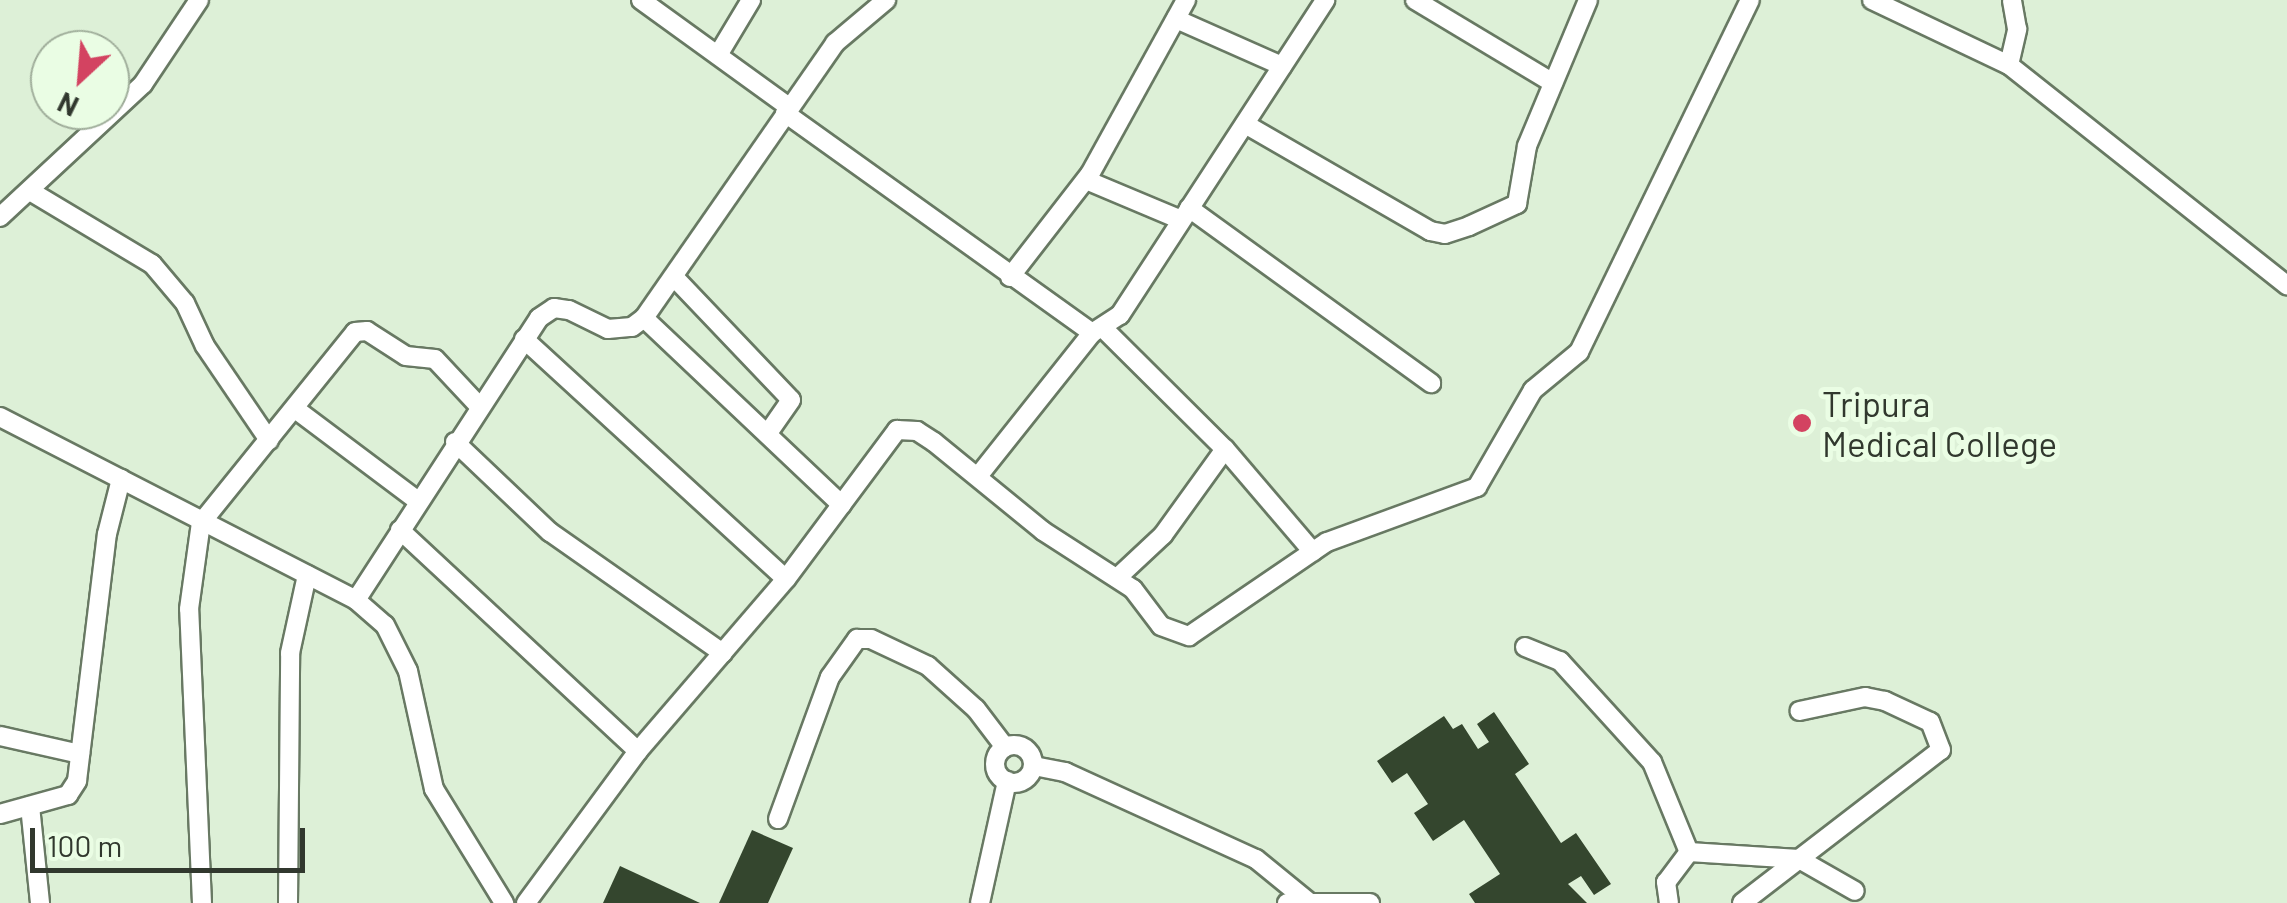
<!DOCTYPE html>
<style>
body{margin:0}
#map{position:relative;width:2287px;height:903px;overflow:hidden;background:#ddf0d7;font-family:Barlow,sans-serif}
div>[style]{position:absolute}
[style*='--x']{left:calc(var(--x)*1px);top:calc(var(--y)*1px);width:calc(var(--w)*1px);rotate:calc(var(--a)*1deg)}
.building>*{inset:0;background:#34462e}
.roads{filter:drop-shadow(2px 0 #687963) drop-shadow(-2px 0 #687963) drop-shadow(0 2px #687963) drop-shadow(0 -2px #687963)}
.minor>*{height:18px;margin:-9px;padding:0 9px;transform-origin:9px;border-radius:9px;background:#fff}
.minor>.ring{margin:-9px;padding:0;box-sizing:content-box;background:none;border:18px solid #fff;border-radius:50%}
.dots>*{width:28px;height:28px;translate:-50% -50%;box-sizing:border-box;border:5px solid #eafde4;border-radius:50%}
span{translate:-50% -50%;white-space:nowrap;text-align:center;line-height:1.15;-webkit-text-stroke:10px #eafde4;paint-order:stroke}
.poi-label{font-size:35px;color:#31382e}
.left{translate:0 -50%;text-align:left}
.north{position:absolute;left:30px;top:30px;width:100px;height:100px;box-sizing:border-box;background:#eafde4;border:2px solid #a0ae9b;border-radius:50%;rotate:206deg;font-size:28px;font-weight:700;line-height:40px;text-align:center;color:#31382e}
.north::after{content:'';display:block;margin:auto;width:35px;height:45px;background:#d34361;clip-path:polygon(50% 0,100% 100%,50% 72%,0 100%)}
.scale{position:absolute;left:30px;top:828px;width:275px;height:45px;box-sizing:border-box;border:5px solid #31382e;border-top:0;padding-left:12px;font-size:30px;line-height:35px;white-space:nowrap;color:#31382e;-webkit-text-stroke:8px #eafde4;paint-order:stroke}
</style>
<div id="map">
<div class="building">
<i style="clip-path:polygon(1494px 712px,1529px 764px,1515px 774px,1561px 843px,1576px 833px,1611px 884px,1594px 895px,1581px 876px,1568px 884px,1587px 903px,1475px 903px,1469px 894px,1500px 874px,1464px 820px,1433px 841px,1414px 813px,1428px 804px,1407px 773px,1392px 783px,1377px 761px,1444px 716px,1453px 729px,1462px 724px,1478px 749px,1489px 742px,1477px 724px)"></i>
<i style="clip-path:polygon(752px 830px,793px 848px,768px 903px,719px 903px)"></i>
<i style="clip-path:polygon(620px 866px,700px 903px,603px 903px)"></i>
</div>
<div class="roads">
<div class="minor">
<i style="--x:641;--y:0;--w:183;--a:35.9"></i>
<i style="--x:1415;--y:0;--w:161;--a:31"></i>
<i style="--x:1872;--y:0;--w:152;--a:25.4"></i>
<i style="--x:2009;--y:65;--w:355;--a:38.4"></i>
<i style="--x:1176;--y:19;--w:116;--a:23.9"></i>
<i style="--x:718;--y:55;--w:64;--a:-59"></i>
<i style="--x:2009;--y:65;--w:37;--a:-77"></i>
<i style="--x:2017;--y:29;--w:29;--a:-100"></i>
<i style="--x:785;--y:113;--w:378;--a:35.6"></i>
<i style="--x:1092;--y:333;--w:33;--a:-33"></i>
<i style="--x:1120;--y:315;--w:376;--a:-56.9"></i>
<i style="--x:1245;--y:124;--w:214;--a:30"></i>
<i style="--x:1430;--y:231;--w:15;--a:11"></i>
<i style="--x:1445;--y:234;--w:25;--a:-18"></i>
<i style="--x:1469;--y:226;--w:53;--a:-24.6"></i>
<i style="--x:1517;--y:204;--w:59;--a:-80.2"></i>
<i style="--x:1527;--y:146;--w:158;--a:-67.3"></i>
<i style="--x:1086;--y:180;--w:103;--a:22.8"></i>
<i style="--x:30;--y:191;--w:142;--a:30.9"></i>
<i style="--x:152;--y:264;--w:51;--a:49.8"></i>
<i style="--x:185;--y:303;--w:47;--a:65.1"></i>
<i style="--x:205;--y:346;--w:114;--a:55.8"></i>
<i style="--x:1189;--y:208;--w:299;--a:35.9"></i>
<i style="--x:0;--y:217;--w:195;--a:-42.9"></i>
<i style="--x:143;--y:84;--w:101;--a:-56.3"></i>
<i style="--x:1010;--y:277;--w:130;--a:-52.2"></i>
<i style="--x:1090;--y:174;--w:199;--a:-61.1"></i>
<i style="--x:675;--y:278;--w:168;--a:46.4"></i>
<i style="--x:791;--y:400;--w:40;--a:124.9"></i>
<i style="--x:644;--y:318;--w:272;--a:43.4"></i>
<i style="--x:1105;--y:330;--w:169;--a:44.8"></i>
<i style="--x:1225;--y:449;--w:135;--a:49.5"></i>
<i style="--x:524;--y:339;--w:355;--a:42.5"></i>
<i style="--x:298;--y:411;--w:150;--a:36.9"></i>
<i style="--x:0;--y:417;--w:400;--a:27.2"></i>
<i style="--x:356;--y:600;--w:38;--a:41"></i>
<i style="--x:385;--y:625;--w:51;--a:63.4"></i>
<i style="--x:408;--y:671;--w:121;--a:77.6"></i>
<i style="--x:434;--y:789;--w:134;--a:58.4"></i>
<i style="--x:455;--y:442;--w:131;--a:43.5"></i>
<i style="--x:550;--y:532;--w:211;--a:35"></i>
<i style="--x:979;--y:475;--w:181;--a:-51.5"></i>
<i style="--x:400;--y:530;--w:325;--a:42.9"></i>
<i style="--x:1117;--y:578;--w:63;--a:-43.1"></i>
<i style="--x:1163;--y:535;--w:106;--a:-54.2"></i>
<i style="--x:356;--y:600;--w:336;--a:-57"></i>
<i style="--x:539;--y:318;--w:18;--a:-34"></i>
<i style="--x:554;--y:308;--w:15;--a:8"></i>
<i style="--x:569;--y:310;--w:43;--a:26"></i>
<i style="--x:608;--y:329;--w:24;--a:-5"></i>
<i style="--x:632;--y:327;--w:15;--a:-37"></i>
<i style="--x:644;--y:318;--w:335;--a:-55.2"></i>
<i style="--x:835;--y:43;--w:67;--a:-40.1"></i>
<i style="--x:1525;--y:647;--w:38;--a:22"></i>
<i style="--x:1560;--y:661;--w:137;--a:47.7"></i>
<i style="--x:1652;--y:762;--w:97;--a:67.7"></i>
<i style="--x:1689;--y:852;--w:38;--a:127"></i>
<i style="--x:1666;--y:882;--w:21;--a:82"></i>
<i style="--x:0;--y:736;--w:82;--a:12.7"></i>
<i class="ring" style="left:995px;top:745px;width:20px;height:20px"></i>
<i style="--x:1034;--y:766;--w:32;--a:11"></i>
<i style="--x:1065;--y:772;--w:210;--a:24.5"></i>
<i style="--x:1256;--y:859;--w:70;--a:39.2"></i>
<i style="--x:30;--y:806;--w:98;--a:84.1"></i>
<i style="--x:0;--y:814;--w:71;--a:-15.6"></i>
<i style="--x:68;--y:795;--w:17;--a:-57"></i>
<i style="--x:77;--y:781;--w:249;--a:-83.1"></i>
<i style="--x:107;--y:534;--w:57;--a:-75.7"></i>
<i style="--x:778;--y:819;--w:151;--a:-69.9"></i>
<i style="--x:830;--y:677;--w:47;--a:-54.6"></i>
<i style="--x:857;--y:639;--w:14;--a:0"></i>
<i style="--x:871;--y:639;--w:63;--a:25.3"></i>
<i style="--x:928;--y:666;--w:64;--a:41.9"></i>
<i style="--x:976;--y:709;--w:48;--a:52.7"></i>
<i style="--x:1689;--y:852;--w:110;--a:3.6"></i>
<i style="--x:1799;--y:859;--w:64;--a:29.7"></i>
<i style="--x:202;--y:903;--w:294;--a:-92.5"></i>
<i style="--x:189;--y:609;--w:87;--a:-82.1"></i>
<i style="--x:201;--y:523;--w:245;--a:-51.1"></i>
<i style="--x:355;--y:332;--w:12;--a:-5"></i>
<i style="--x:367;--y:331;--w:46;--a:32.7"></i>
<i style="--x:406;--y:356;--w:29;--a:6"></i>
<i style="--x:435;--y:359;--w:63;--a:46.9"></i>
<i style="--x:288;--y:903;--w:250;--a:-89.5"></i>
<i style="--x:290;--y:653;--w:80;--a:-77.7"></i>
<i style="--x:526;--y:903;--w:189;--a:-53.6"></i>
<i style="--x:638;--y:751;--w:227;--a:-49.3"></i>
<i style="--x:786;--y:579;--w:186;--a:-53.3"></i>
<i style="--x:897;--y:430;--w:20;--a:3"></i>
<i style="--x:917;--y:431;--w:20;--a:33"></i>
<i style="--x:934;--y:442;--w:141;--a:39.2"></i>
<i style="--x:1043;--y:531;--w:107;--a:32.8"></i>
<i style="--x:1133;--y:589;--w:46;--a:52.9"></i>
<i style="--x:1161;--y:626;--w:30;--a:20"></i>
<i style="--x:1189;--y:636;--w:167;--a:-34.3"></i>
<i style="--x:1327;--y:542;--w:160;--a:-20.1"></i>
<i style="--x:1477;--y:487;--w:112;--a:-60"></i>
<i style="--x:1533;--y:390;--w:60;--a:-39.6"></i>
<i style="--x:1579;--y:352;--w:391;--a:-64.1"></i>
<i style="--x:980;--y:903;--w:125;--a:-77.5"></i>
<i style="--x:1287;--y:903;--w:83;--a:0"></i>
<i style="--x:1742;--y:903;--w:251;--a:-37.6"></i>
<i style="--x:1941;--y:750;--w:30;--a:-111"></i>
<i style="--x:1930;--y:722;--w:50;--a:-155"></i>
<i style="--x:1885;--y:701;--w:20;--a:-169"></i>
<i style="--x:1865;--y:697;--w:67;--a:168"></i>
</div>
</div>
<div class="dots">
<i style="left:1802px;top:423px;background:#d34361"></i>
</div>
<div class="poi-label">
<span class="left" style="left:1822px;top:423px">Tripura<br>Medical College</span>
</div>
<div class="north">N</div>
<div class="scale">100 m</div>
</div>
